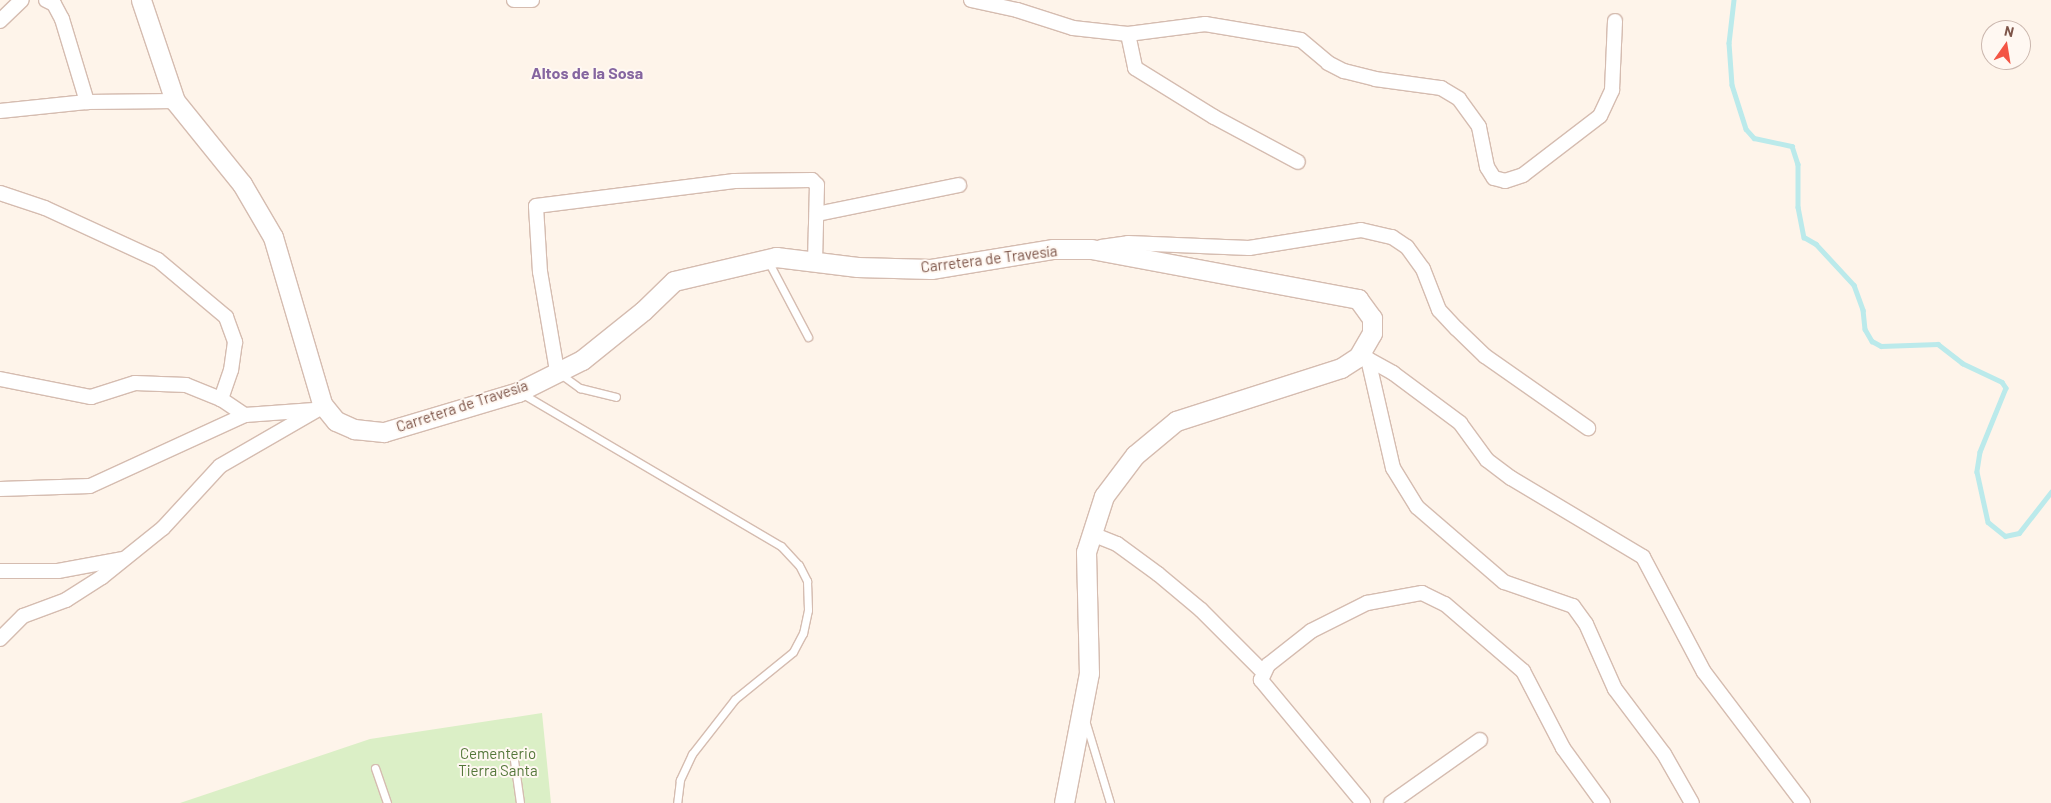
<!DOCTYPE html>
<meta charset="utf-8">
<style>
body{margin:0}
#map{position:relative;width:2051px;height:803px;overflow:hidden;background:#fef4ea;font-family:Barlow,sans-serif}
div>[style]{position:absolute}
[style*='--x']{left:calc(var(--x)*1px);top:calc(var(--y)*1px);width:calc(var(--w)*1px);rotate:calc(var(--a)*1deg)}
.green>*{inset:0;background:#dbefc6}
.stream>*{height:4.5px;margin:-2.25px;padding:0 2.25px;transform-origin:2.25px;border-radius:2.25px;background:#bbeaeb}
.roads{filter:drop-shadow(1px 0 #d5bcb0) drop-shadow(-1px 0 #d5bcb0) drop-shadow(0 1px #d5bcb0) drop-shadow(0 -1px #d5bcb0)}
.lane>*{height:7px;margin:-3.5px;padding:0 3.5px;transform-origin:3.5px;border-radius:3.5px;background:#fff}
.street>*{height:14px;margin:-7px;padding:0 7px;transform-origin:7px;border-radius:7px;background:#fff}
.secondary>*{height:19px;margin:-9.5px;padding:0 9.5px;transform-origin:9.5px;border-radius:9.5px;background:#fff}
span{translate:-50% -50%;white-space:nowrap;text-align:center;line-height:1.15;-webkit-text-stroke:4px #fff8f2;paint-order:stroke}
.street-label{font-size:15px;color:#7d5549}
.park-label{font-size:15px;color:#54773a}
.neighbourhood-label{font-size:16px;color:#8565a0;font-weight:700}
.north{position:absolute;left:1981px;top:20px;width:50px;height:50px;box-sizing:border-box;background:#fff8f2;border:1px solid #cbb7ae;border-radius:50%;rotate:13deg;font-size:14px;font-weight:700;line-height:20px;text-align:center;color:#7d5549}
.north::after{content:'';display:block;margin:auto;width:18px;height:22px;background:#f35544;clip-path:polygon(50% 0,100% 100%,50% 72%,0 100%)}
</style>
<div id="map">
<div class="green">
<i style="clip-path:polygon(542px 713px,551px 803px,180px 803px,370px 739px)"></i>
</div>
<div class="stream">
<i style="--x:1734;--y:0;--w:43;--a:96.6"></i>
<i style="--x:1729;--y:43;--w:42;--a:85.9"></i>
<i style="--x:1732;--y:85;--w:46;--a:72.3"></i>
<i style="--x:1746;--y:129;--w:12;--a:48"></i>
<i style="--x:1754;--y:138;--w:39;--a:12"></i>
<i style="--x:1792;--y:146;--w:19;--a:72"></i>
<i style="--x:1798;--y:164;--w:43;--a:90"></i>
<i style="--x:1798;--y:207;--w:31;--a:79"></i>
<i style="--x:1804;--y:237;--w:14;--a:30"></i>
<i style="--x:1816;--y:244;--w:56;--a:47.2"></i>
<i style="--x:1854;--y:285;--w:27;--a:70"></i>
<i style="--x:1863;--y:310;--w:19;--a:84"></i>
<i style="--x:1865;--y:329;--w:14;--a:60"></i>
<i style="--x:1872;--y:341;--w:10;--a:29"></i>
<i style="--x:1881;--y:346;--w:57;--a:-2"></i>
<i style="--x:1938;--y:344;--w:31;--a:38"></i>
<i style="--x:1962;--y:363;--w:44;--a:25.4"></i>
<i style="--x:2002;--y:382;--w:7;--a:56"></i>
<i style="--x:2006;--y:388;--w:69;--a:112.1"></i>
<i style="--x:1980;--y:452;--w:20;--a:99"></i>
<i style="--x:1977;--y:472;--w:51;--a:77.6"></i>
<i style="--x:1988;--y:522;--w:22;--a:39"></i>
<i style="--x:2005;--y:536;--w:14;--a:-12"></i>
<i style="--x:2019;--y:533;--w:52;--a:-52"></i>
</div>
<div class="roads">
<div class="lane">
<i style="--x:768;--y:261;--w:86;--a:62.2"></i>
<i style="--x:559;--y:373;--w:26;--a:36"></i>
<i style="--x:580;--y:388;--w:37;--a:14"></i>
<i style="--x:521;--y:393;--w:302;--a:30.5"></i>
<i style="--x:781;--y:546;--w:26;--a:47"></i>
<i style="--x:799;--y:565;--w:18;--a:63"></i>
<i style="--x:807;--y:581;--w:29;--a:88"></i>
<i style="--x:808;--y:610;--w:24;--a:102"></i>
<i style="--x:803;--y:633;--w:21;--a:118"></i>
<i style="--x:793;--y:652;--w:75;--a:141"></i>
<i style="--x:735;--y:699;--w:70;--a:128"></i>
<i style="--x:692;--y:754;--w:29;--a:115"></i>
<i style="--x:680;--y:780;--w:23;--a:97"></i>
<i style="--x:1085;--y:720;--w:87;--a:73.2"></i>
<i style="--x:513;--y:753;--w:50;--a:82"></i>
<i style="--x:375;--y:768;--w:37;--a:71"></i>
</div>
<div class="street">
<i style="--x:46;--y:0;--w:9;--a:27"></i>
<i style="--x:54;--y:4;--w:17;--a:62"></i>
<i style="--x:62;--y:19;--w:87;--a:73.2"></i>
<i style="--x:514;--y:0;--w:18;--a:0"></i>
<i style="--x:971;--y:0;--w:47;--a:12.3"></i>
<i style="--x:1017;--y:10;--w:59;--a:17.8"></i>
<i style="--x:1073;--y:28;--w:55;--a:6.2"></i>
<i style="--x:1128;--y:34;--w:78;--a:-7.4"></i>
<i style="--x:1205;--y:24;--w:97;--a:9.5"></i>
<i style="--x:1301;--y:40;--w:35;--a:40"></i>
<i style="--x:1328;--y:63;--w:18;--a:27"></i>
<i style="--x:1344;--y:71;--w:32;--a:14"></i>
<i style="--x:1375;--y:79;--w:67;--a:7.8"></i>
<i style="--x:1441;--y:88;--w:21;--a:31"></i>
<i style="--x:1459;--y:99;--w:34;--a:54"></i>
<i style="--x:1479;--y:127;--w:41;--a:78.7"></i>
<i style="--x:1487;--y:167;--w:13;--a:58"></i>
<i style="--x:1494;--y:178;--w:11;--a:15"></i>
<i style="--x:1505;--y:181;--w:19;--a:-18"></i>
<i style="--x:1523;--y:175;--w:97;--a:-37.5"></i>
<i style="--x:1600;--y:116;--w:29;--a:-65"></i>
<i style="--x:1612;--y:90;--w:69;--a:-87.5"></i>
<i style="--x:0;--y:21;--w:30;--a:-44"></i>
<i style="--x:1128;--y:34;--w:35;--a:78"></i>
<i style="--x:1135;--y:68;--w:93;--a:31.8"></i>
<i style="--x:1214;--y:117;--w:95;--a:28.2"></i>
<i style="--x:0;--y:111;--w:87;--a:-5.9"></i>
<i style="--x:87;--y:102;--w:88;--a:-0.7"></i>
<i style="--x:0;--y:193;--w:47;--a:18.4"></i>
<i style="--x:45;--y:208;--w:124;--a:24.7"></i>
<i style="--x:158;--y:260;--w:89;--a:40"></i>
<i style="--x:226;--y:317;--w:27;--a:70"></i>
<i style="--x:235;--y:342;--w:28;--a:98"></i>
<i style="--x:231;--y:370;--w:31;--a:109"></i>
<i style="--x:817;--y:214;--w:145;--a:-11.5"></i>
<i style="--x:1101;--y:247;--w:27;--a:-8"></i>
<i style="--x:1128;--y:243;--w:121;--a:2.4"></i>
<i style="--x:1249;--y:248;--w:113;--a:-9.1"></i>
<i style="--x:1361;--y:230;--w:32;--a:13"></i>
<i style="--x:1392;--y:237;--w:18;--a:34"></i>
<i style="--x:1407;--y:247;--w:27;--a:54"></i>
<i style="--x:1423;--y:269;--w:44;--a:68.7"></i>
<i style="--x:1439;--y:310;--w:26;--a:47"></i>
<i style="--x:1457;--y:329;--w:39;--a:44"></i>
<i style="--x:1485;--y:356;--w:126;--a:35"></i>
<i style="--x:1358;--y:357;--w:10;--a:11"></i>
<i style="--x:1368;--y:359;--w:29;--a:29"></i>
<i style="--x:1393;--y:373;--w:84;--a:36.7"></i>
<i style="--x:1460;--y:423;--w:46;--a:53.9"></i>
<i style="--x:1487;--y:460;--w:30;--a:37"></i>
<i style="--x:1511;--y:478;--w:154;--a:30.9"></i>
<i style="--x:1643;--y:557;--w:130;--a:62.1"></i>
<i style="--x:1704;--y:672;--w:164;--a:52.9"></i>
<i style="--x:1368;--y:359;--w:112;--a:77.1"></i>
<i style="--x:1393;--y:468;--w:46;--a:58.4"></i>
<i style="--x:1417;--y:507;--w:115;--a:40.8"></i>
<i style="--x:1504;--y:582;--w:73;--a:19.2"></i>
<i style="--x:1573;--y:606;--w:22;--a:54"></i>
<i style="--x:1586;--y:624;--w:71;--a:66"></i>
<i style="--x:1615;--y:689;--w:81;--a:53"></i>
<i style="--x:1664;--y:754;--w:56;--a:60.3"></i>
<i style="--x:557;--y:371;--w:100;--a:-99.7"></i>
<i style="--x:540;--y:272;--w:66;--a:-93.5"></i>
<i style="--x:536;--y:206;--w:200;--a:-7.2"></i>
<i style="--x:734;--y:181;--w:78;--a:-0.7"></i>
<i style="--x:812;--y:180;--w:7;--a:45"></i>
<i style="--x:817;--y:185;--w:75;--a:91.5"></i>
<i style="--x:0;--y:379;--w:93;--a:11.2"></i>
<i style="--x:91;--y:397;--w:46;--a:-17.7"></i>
<i style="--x:135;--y:383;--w:51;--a:2.2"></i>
<i style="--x:186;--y:385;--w:38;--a:22"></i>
<i style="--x:221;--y:399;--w:29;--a:34"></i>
<i style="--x:0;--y:489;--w:90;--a:-1.9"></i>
<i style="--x:90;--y:486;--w:170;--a:-24.6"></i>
<i style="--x:245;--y:415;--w:69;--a:-4.1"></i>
<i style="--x:1092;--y:534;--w:27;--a:22"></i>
<i style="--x:1117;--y:544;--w:51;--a:36.2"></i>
<i style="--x:1158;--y:574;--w:56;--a:39.9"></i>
<i style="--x:1201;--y:610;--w:88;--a:45"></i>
<i style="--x:0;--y:571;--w:58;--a:0"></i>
<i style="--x:58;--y:571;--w:65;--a:-10.6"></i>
<i style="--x:0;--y:639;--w:33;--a:-45"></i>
<i style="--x:23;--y:616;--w:46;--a:-20.4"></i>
<i style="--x:66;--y:600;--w:43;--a:-32.6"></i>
<i style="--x:102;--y:577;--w:78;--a:-38.8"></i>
<i style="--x:163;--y:528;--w:84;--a:-47.4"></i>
<i style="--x:220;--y:466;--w:112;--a:-30"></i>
<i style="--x:1363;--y:803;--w:160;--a:-129.7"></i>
<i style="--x:1261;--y:680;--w:17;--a:-65"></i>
<i style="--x:1268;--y:665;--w:55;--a:-38.3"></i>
<i style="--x:1311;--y:631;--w:63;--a:-26.6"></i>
<i style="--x:1367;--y:603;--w:56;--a:-10.3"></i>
<i style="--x:1422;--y:593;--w:25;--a:26"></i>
<i style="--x:1445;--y:604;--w:103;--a:40.7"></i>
<i style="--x:1523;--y:671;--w:87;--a:62.5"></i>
<i style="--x:1563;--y:748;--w:68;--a:54"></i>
<i style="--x:1391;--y:803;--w:109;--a:-35.3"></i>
</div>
<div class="secondary">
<i style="--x:141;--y:0;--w:107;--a:71.4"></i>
<i style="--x:175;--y:101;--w:107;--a:51.1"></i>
<i style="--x:242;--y:184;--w:61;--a:59.7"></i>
<i style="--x:273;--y:237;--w:174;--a:73.6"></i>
<i style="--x:322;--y:404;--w:22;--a:51"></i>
<i style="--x:336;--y:421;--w:20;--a:24"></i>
<i style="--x:354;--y:429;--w:30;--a:6"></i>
<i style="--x:384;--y:432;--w:140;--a:-16.6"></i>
<i style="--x:518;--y:392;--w:72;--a:-26.6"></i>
<i style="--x:582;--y:360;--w:78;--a:-38.8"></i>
<i style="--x:643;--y:311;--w:43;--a:-44.1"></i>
<i style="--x:674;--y:281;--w:105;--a:-13.2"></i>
<i style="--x:776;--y:257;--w:82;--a:7"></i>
<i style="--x:857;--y:267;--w:74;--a:1.5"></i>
<i style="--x:931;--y:269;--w:124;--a:-9.3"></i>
<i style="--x:1053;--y:249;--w:38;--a:0"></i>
<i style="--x:1091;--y:249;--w:272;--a:10.6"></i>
<i style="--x:1358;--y:299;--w:24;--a:54"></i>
<i style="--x:1372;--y:318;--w:15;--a:90"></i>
<i style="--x:1372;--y:333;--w:28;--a:120"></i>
<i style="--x:1358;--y:357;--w:20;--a:147"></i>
<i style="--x:1341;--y:368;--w:173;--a:162.2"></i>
<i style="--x:1176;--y:421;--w:53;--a:140.3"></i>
<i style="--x:1135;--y:455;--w:51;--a:127.1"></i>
<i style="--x:1104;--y:496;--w:59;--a:107.8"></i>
<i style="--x:1086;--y:552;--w:121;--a:88.6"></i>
<i style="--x:1089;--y:673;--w:132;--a:100.9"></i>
</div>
</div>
<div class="street-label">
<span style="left:989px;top:259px;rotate:-7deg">Carretera de Travesía</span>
<span style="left:462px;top:406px;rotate:-18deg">Carretera de Travesía</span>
</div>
<div class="park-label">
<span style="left:498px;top:762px">Cementerio<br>Tierra Santa</span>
</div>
<div class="neighbourhood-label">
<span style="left:587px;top:73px">Altos de la Sosa</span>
</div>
<div class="north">N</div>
</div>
